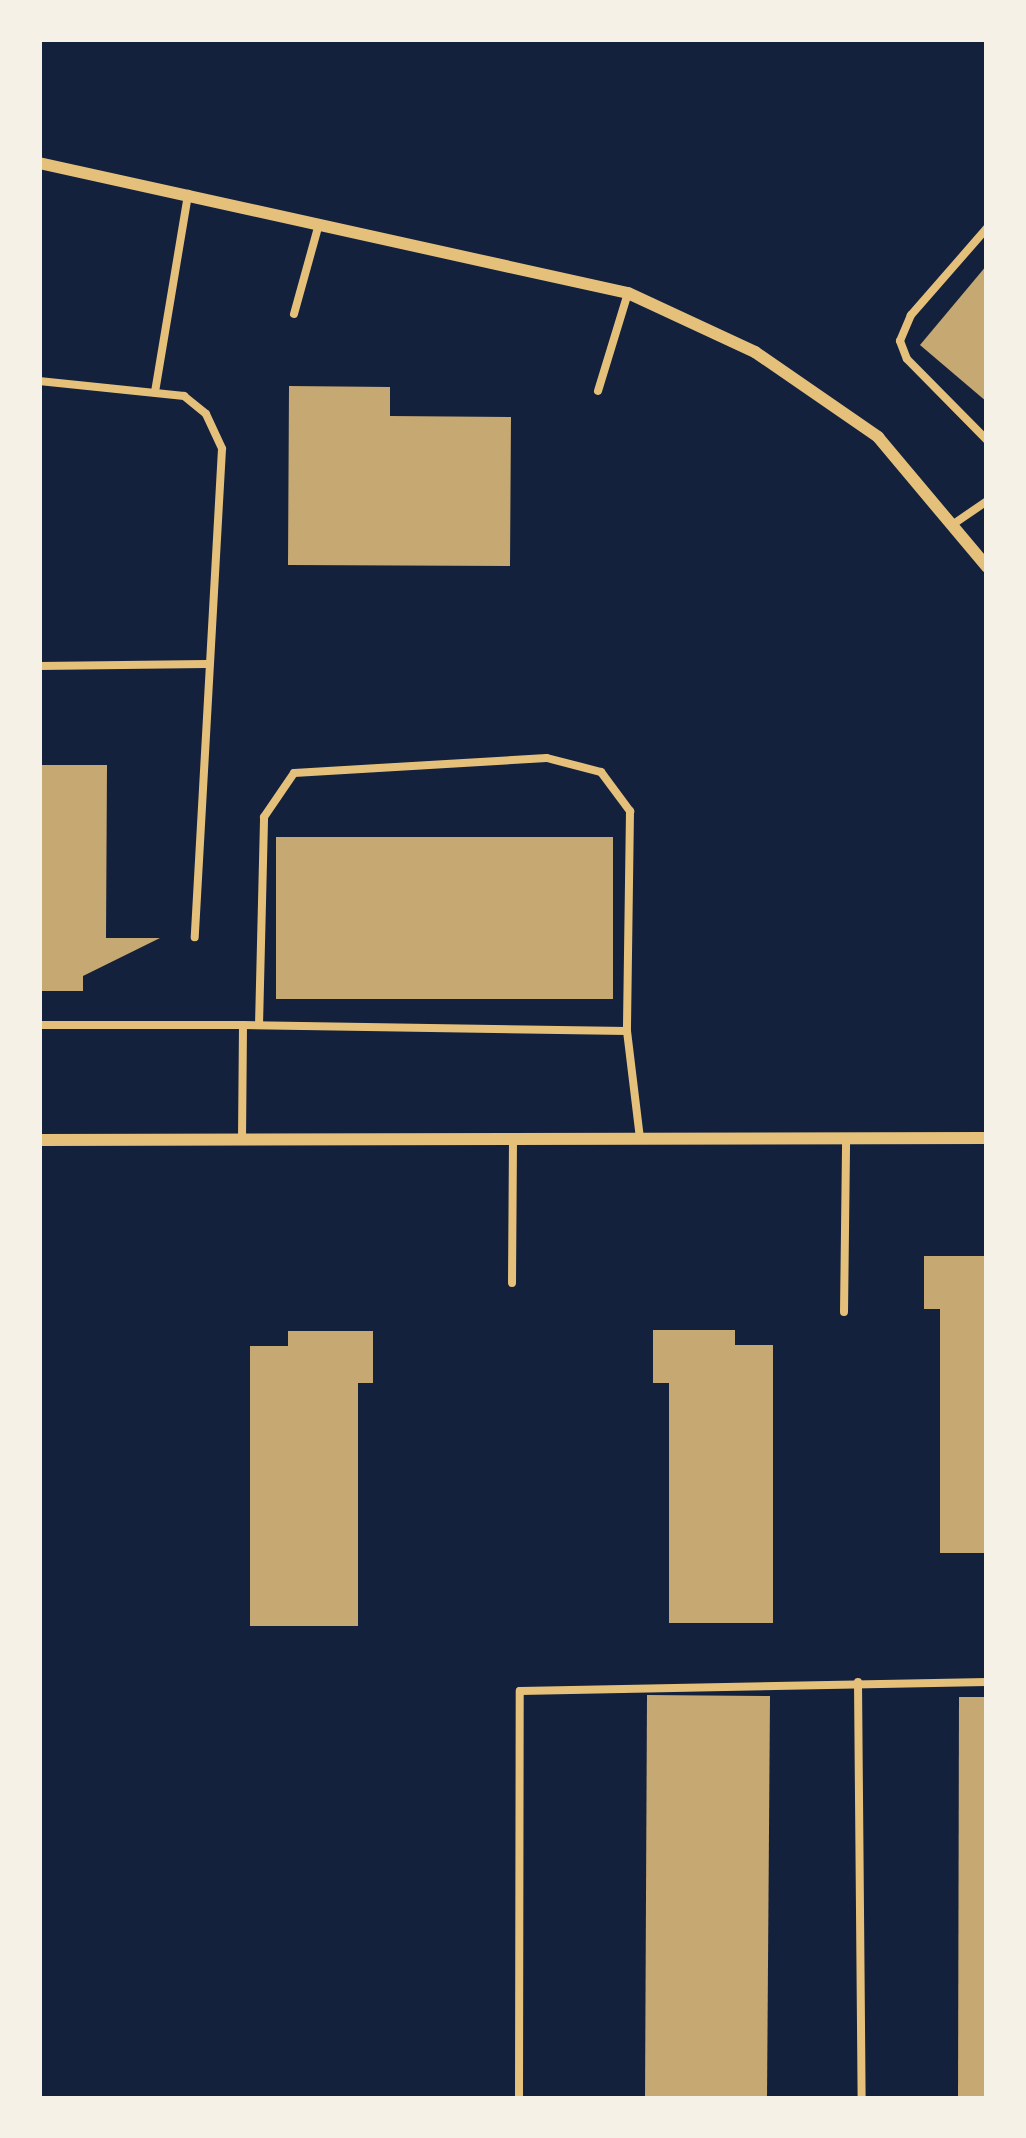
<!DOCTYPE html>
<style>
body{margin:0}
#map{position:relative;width:1026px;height:2138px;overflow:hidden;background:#14213d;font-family:Roboto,sans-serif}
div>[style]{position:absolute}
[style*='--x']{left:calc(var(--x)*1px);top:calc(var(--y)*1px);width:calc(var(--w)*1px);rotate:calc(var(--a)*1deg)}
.building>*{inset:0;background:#c6a872}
.service>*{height:8px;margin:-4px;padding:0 4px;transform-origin:4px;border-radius:4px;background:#e5c07b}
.minor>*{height:12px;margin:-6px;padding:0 6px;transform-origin:6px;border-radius:6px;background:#e5c07b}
span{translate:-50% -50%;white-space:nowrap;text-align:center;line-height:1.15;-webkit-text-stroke:12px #f6f1e7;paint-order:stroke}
.frame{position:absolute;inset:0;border:42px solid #f6f1e7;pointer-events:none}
</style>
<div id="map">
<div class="building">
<i style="clip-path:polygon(987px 265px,987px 402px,920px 345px)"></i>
<i style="clip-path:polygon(289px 386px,390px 387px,390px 416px,511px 417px,510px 566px,288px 565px)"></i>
<i style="clip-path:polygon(39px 765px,107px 765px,106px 938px,160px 938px,83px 976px,83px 991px,39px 991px)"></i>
<i style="clip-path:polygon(276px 837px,613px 837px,613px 999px,276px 999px)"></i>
<i style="clip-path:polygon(924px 1256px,987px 1256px,987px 1553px,940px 1553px,940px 1309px,924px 1309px)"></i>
<i style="clip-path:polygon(653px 1330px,735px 1330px,735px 1345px,773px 1345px,773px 1623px,669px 1623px,669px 1383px,653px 1383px)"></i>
<i style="clip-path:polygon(288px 1331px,373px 1331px,373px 1383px,358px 1383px,358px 1626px,250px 1626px,250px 1346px,288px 1346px)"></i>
<i style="clip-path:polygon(647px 1695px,770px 1696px,767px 2099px,645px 2099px)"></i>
<i style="clip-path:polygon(959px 1697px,987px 1697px,987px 2099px,958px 2099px)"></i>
</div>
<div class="service">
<i style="--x:987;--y:228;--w:116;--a:131.1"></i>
<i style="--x:911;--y:315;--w:28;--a:113"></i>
<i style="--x:900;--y:341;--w:19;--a:69"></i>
<i style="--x:907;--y:359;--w:114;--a:45.4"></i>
<i style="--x:294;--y:314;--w:93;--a:-74.5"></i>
<i style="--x:39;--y:381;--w:146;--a:5.9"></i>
<i style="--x:184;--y:396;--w:28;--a:39"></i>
<i style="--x:206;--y:414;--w:38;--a:65"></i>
<i style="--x:222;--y:449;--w:489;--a:93.2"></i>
<i style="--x:598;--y:391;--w:102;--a:-73"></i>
<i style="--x:155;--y:392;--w:201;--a:-80.5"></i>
<i style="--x:952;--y:525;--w:42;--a:-34.4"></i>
<i style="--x:39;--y:666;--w:168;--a:-0.7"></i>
<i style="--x:39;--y:1025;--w:204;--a:0"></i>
<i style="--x:243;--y:1025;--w:113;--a:90.5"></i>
<i style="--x:243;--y:1025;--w:384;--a:0.9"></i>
<i style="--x:627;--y:1031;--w:109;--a:83.1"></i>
<i style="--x:259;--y:1025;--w:208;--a:-88.6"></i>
<i style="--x:264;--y:817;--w:53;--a:-55.7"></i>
<i style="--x:294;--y:773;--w:253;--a:-3.4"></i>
<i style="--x:547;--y:758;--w:56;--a:14.5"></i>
<i style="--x:601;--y:772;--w:49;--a:53.4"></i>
<i style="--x:630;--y:811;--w:220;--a:90.8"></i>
<i style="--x:512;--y:1283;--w:144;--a:-89.6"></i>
<i style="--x:844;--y:1312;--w:173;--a:-89.3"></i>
<i style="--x:858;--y:1682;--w:417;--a:89.5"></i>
<i style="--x:519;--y:2099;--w:408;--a:-89.9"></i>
<i style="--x:520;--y:1691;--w:467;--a:-1.1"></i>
</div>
<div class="minor">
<i style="--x:39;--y:163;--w:603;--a:12.45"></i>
<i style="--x:628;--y:293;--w:140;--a:24.9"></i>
<i style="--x:755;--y:352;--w:150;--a:34.6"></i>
<i style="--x:878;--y:437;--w:170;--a:50"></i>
<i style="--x:39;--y:1140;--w:948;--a:-0.12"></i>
</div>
<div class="frame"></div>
</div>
